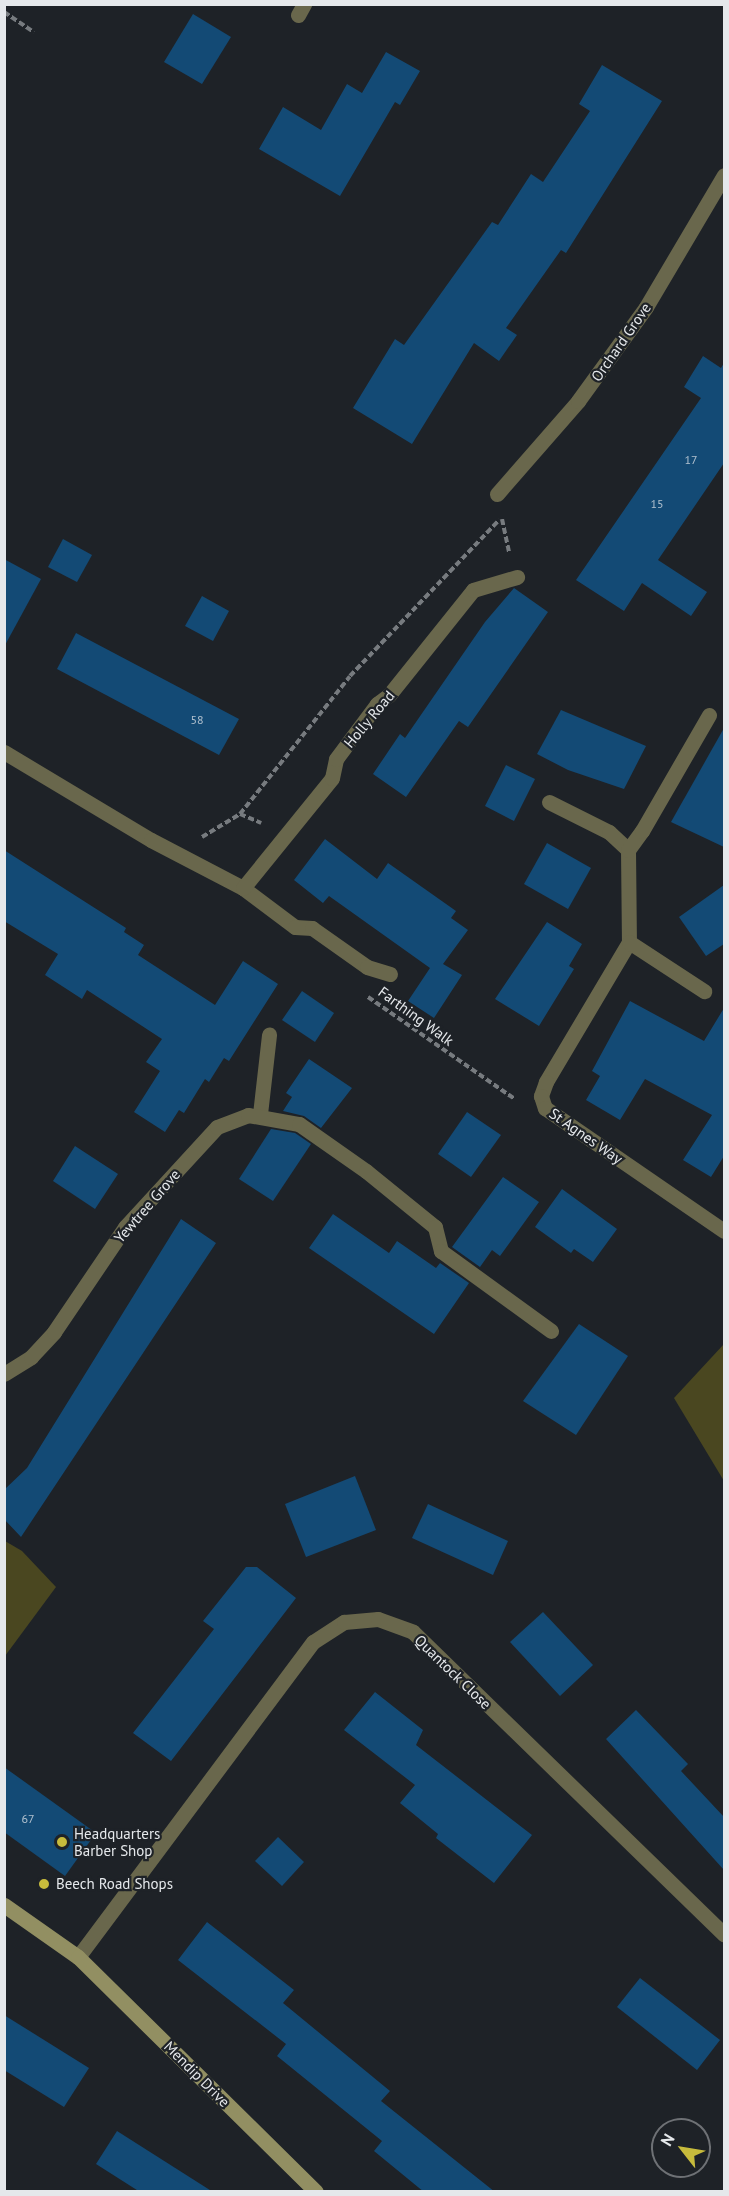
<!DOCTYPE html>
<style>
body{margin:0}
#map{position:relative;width:729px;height:2196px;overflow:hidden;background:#1e2227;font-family:"PT Sans",sans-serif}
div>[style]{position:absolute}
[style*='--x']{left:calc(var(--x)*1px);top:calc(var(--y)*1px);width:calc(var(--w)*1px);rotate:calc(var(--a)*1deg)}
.green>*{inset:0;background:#4a4720}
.building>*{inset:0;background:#134a75}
.path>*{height:4px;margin-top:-2px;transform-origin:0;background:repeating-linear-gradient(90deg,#777b7f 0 6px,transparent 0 9px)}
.street>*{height:15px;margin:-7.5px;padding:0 7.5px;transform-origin:7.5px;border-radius:7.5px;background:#69674c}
.secondary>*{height:15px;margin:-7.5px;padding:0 7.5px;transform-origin:7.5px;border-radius:7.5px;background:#928f62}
.dots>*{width:16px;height:16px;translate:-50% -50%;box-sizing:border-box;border:3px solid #1e2227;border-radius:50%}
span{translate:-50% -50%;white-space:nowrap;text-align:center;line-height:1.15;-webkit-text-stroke:4.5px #1e2227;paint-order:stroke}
.number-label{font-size:12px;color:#b0c0ce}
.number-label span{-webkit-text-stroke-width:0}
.street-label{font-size:15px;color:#e5e8eb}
.poi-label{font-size:15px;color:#e5e8eb}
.left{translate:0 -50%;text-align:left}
.frame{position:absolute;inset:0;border:6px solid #e5e8eb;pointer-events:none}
.north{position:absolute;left:651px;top:2118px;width:60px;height:60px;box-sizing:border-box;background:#1e2227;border:2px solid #6e7175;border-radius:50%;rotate:301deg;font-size:16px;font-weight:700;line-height:24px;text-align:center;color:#e5e8eb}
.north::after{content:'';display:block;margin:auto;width:21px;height:27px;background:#c7bb3c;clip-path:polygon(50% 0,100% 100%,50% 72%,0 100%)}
</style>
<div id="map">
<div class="green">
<i style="clip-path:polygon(724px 1344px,724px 1481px,674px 1398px)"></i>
<i style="clip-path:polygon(5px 1541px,22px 1551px,56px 1587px,5px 1656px)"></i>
</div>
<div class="building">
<i style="clip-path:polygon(193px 14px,231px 37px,202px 84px,164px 62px)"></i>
<i style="clip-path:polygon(386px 52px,420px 71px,400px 105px,395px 102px,340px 196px,259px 149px,283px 107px,321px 130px,347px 84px,362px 93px)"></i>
<i style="clip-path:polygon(602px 65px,662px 101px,566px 253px,561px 250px,506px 328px,517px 335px,499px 361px,474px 343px,412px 444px,353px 408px,395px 339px,404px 345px,492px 222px,498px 225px,531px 174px,543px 182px,590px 111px,579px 104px)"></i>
<i style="clip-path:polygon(703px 356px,721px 368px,724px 363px,724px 463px,658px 560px,707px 592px,691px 616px,642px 583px,624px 611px,576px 580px,701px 398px,684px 387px)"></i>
<i style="clip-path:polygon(63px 539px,92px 555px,77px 582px,48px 567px)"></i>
<i style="clip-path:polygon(4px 559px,41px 579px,4px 647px)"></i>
<i style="clip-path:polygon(514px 588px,548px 612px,468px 727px,459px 721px,406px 797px,373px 774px,400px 734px,405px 738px,485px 622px)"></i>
<i style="clip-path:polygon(202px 596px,229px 611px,213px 641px,185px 626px)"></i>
<i style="clip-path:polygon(76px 633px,239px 719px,219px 755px,57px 669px)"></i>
<i style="clip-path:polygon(561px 710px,646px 746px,624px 789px,568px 770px,537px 754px)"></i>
<i style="clip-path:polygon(724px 728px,724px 847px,671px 822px)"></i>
<i style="clip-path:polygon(506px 765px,535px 779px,514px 821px,485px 806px)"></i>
<i style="clip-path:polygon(325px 839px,377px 879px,388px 863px,456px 911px,451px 918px,468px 930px,443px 964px,462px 975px,434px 1018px,408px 1001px,430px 968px,329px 896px,323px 903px,294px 880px)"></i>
<i style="clip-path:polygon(547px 843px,591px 868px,568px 909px,524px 884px)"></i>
<i style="clip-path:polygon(4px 850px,126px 928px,124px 932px,144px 945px,138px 955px,215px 1005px,243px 961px,278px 984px,229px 1061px,224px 1058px,209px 1082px,205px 1079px,184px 1113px,179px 1110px,165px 1132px,134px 1112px,160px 1071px,146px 1062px,162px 1039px,87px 990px,82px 999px,45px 975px,58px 954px,4px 921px)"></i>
<i style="clip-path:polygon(724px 885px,724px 944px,706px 956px,679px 917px)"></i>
<i style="clip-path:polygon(547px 922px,582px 944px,569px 966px,574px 969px,539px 1026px,495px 999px)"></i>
<i style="clip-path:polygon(302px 991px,334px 1013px,315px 1042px,282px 1020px)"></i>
<i style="clip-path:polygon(630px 1001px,704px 1041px,724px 1008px,724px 1156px,711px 1177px,683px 1160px,712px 1115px,645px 1079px,620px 1120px,586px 1100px,600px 1076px,592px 1071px)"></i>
<i style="clip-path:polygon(309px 1059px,352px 1088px,321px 1128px,304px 1116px,283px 1111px,292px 1097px,286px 1093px)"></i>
<i style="clip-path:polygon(467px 1112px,501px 1135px,471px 1177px,438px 1154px)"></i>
<i style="clip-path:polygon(271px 1129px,295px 1133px,311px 1144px,273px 1201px,239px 1179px)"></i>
<i style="clip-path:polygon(75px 1146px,118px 1174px,95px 1209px,53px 1181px)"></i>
<i style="clip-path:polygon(503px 1177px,539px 1202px,500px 1256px,492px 1250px,480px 1267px,452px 1247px)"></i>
<i style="clip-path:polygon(562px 1189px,617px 1229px,593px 1262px,574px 1249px,571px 1253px,535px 1227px)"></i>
<i style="clip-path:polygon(333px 1214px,389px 1253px,397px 1241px,436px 1268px,440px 1263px,469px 1283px,434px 1334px,309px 1248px)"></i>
<i style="clip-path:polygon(181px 1219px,216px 1243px,21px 1537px,4px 1519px,4px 1490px,27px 1468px)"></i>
<i style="clip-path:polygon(579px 1324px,628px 1356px,576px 1435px,523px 1401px)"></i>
<i style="clip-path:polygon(355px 1476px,376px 1530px,306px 1557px,285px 1504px)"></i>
<i style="clip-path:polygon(428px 1504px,508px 1541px,493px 1575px,412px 1538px)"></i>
<i style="clip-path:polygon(246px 1567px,257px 1567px,296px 1598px,171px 1761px,133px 1733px,214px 1629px,203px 1621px)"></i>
<i style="clip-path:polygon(543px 1612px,593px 1665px,560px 1696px,510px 1642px)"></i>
<i style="clip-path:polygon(375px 1692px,423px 1730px,416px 1745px,532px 1835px,494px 1883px,436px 1838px,438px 1834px,400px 1803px,415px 1785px,344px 1730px)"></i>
<i style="clip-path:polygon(636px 1710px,688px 1764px,681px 1771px,724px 1817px,724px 1870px,606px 1739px)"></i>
<i style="clip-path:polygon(4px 1767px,96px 1833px,65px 1876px,4px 1832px)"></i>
<i style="clip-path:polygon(278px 1837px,304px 1862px,282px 1886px,255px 1861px)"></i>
<i style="clip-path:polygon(207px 1922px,294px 1990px,283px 2003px,390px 2091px,381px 2101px,495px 2192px,424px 2192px,374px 2151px,382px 2141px,277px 2056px,286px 2044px,178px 1960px)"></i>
<i style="clip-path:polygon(640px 1978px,720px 2040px,697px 2070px,617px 2007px)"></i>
<i style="clip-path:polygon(4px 2015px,89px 2068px,64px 2107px,4px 2070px)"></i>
<i style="clip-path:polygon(117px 2131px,213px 2192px,140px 2192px,96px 2164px)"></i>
</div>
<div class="path">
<i style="--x:4;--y:12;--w:36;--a:34"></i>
<i style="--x:502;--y:519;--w:34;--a:78"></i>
<i style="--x:240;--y:814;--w:23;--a:23"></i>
<i style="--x:202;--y:837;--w:44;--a:-31.2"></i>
<i style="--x:240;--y:814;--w:176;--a:-51.4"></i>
<i style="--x:350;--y:676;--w:216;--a:-46.3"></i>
<i style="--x:368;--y:997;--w:179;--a:34.8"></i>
</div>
<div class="street">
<i style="--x:298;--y:15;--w:13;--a:-61"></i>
<i style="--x:497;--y:494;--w:123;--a:-48.9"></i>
<i style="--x:578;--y:401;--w:116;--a:-54.1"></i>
<i style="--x:646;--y:307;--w:153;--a:-59.4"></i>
<i style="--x:4;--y:752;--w:171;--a:30.9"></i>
<i style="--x:151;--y:840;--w:104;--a:27.6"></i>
<i style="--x:243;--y:888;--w:65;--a:36.9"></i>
<i style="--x:295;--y:927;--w:17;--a:3"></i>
<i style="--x:312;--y:928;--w:67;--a:35.3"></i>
<i style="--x:367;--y:967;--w:24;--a:17"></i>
<i style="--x:549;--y:802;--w:67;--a:26.6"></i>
<i style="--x:609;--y:832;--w:26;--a:43"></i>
<i style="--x:628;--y:850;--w:92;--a:89.4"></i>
<i style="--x:629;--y:942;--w:163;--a:120.7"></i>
<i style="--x:546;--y:1082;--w:15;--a:110"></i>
<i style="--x:541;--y:1096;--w:13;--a:72"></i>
<i style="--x:545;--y:1108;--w:217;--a:34.5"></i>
<i style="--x:628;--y:850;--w:24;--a:-54"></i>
<i style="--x:642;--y:831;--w:134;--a:-60"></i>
<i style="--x:243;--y:888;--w:141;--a:-51"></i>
<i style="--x:332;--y:778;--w:19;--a:-78"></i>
<i style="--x:336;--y:759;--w:69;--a:-53.3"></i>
<i style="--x:377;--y:704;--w:15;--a:-37"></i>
<i style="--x:389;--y:695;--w:134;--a:-51.3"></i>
<i style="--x:473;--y:590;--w:46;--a:-16.5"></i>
<i style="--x:629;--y:942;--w:90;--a:33.2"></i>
<i style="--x:260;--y:1114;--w:80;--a:-83.5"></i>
<i style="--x:4;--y:1374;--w:32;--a:-32"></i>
<i style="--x:31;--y:1357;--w:34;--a:-47"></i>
<i style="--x:54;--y:1332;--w:127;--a:-55.9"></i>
<i style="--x:125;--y:1227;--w:136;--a:-47.4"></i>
<i style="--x:217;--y:1127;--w:33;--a:-21"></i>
<i style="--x:248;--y:1115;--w:52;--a:10"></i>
<i style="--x:299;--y:1124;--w:82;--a:35"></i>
<i style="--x:366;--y:1171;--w:89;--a:39.1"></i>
<i style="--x:435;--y:1227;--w:25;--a:76"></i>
<i style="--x:441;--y:1251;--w:136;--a:36"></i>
<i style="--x:78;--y:1957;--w:393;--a:-53.3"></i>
<i style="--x:313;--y:1642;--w:37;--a:-33"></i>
<i style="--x:344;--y:1622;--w:34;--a:-5"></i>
<i style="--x:378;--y:1619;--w:37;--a:20"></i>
<i style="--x:413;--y:1632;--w:434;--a:44.2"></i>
</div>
<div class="secondary">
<i style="--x:4;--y:1905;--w:90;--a:35.1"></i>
<i style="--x:78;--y:1957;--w:334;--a:44.6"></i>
</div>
<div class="dots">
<i style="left:62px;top:1842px;background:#c7bb3c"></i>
<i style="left:44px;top:1884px;background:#c7bb3c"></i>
</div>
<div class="number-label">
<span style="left:691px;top:460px">17</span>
<span style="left:657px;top:504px">15</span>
<span style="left:197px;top:720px">58</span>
<span style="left:28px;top:1819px">67</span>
</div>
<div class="street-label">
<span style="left:621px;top:342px;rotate:-55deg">Orchard Grove</span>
<span style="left:369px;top:719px;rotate:-50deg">Holly Road</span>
<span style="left:416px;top:1016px;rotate:36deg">Farthing Walk</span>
<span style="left:586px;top:1136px;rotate:35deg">St Agnes Way</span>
<span style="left:147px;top:1206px;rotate:-49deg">Yewtree Grove</span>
<span style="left:453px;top:1672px;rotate:44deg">Quantock Close</span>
<span style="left:197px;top:2074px;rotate:45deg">Mendip Drive</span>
</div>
<div class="poi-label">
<span class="left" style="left:74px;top:1842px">Headquarters<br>Barber Shop</span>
<span class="left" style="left:56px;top:1884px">Beech Road Shops</span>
</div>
<div class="frame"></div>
<div class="north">N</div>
</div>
